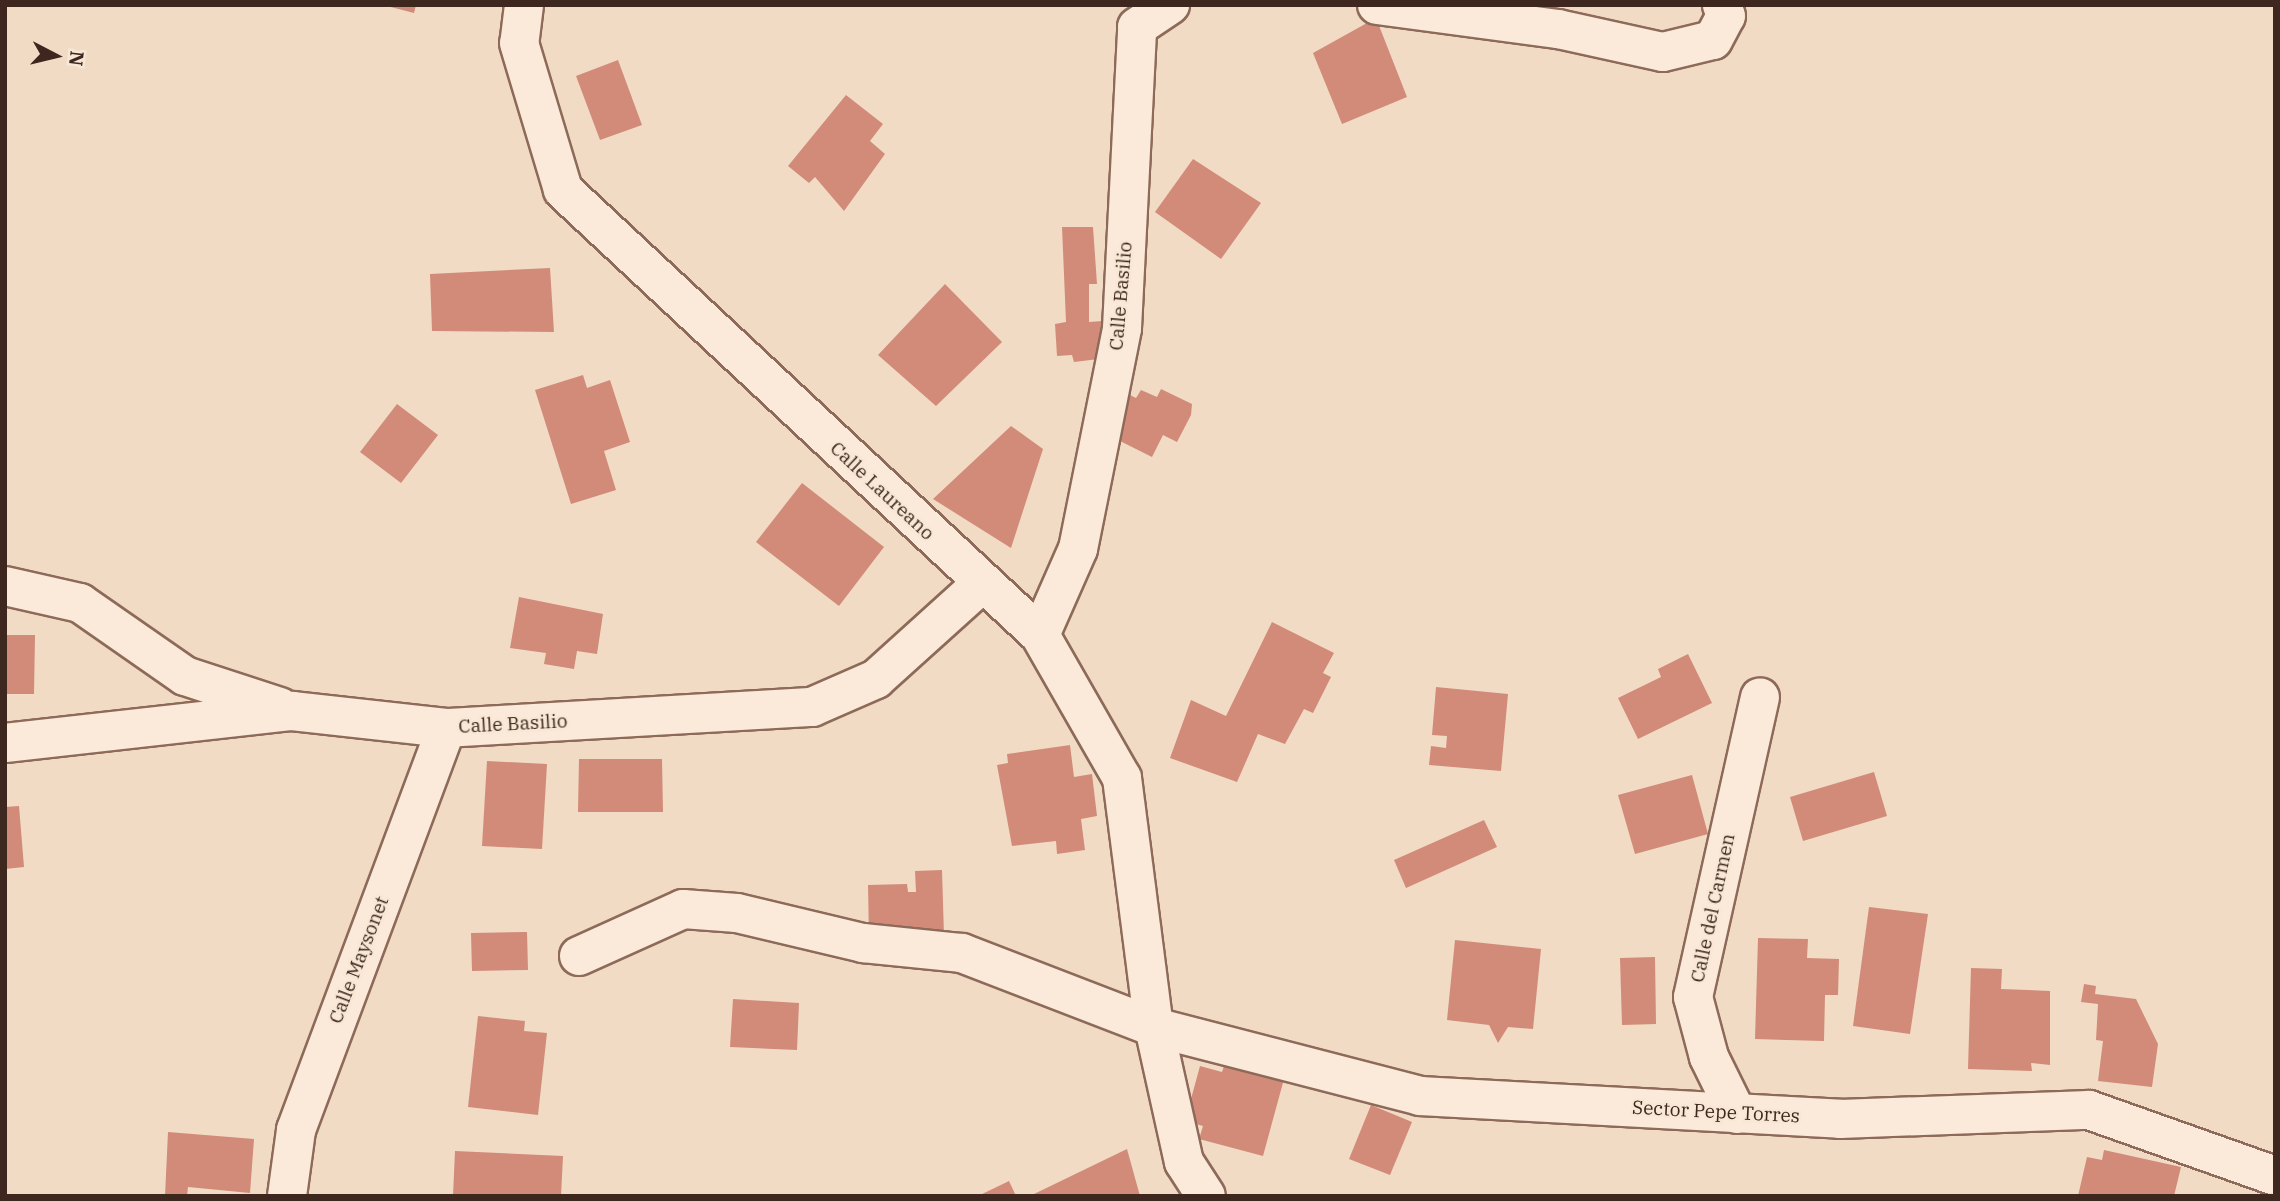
<!DOCTYPE html>
<style>
body{margin:0}
#map{position:relative;width:2280px;height:1201px;overflow:hidden;background:#f1dbc5;font-family:"IBM Plex Serif",serif}
div>[style]{position:absolute}
[style*='--x']{left:calc(var(--x)*1px);top:calc(var(--y)*1px);width:calc(var(--w)*1px);rotate:calc(var(--a)*1deg)}
.building>*{inset:0;background:#d18b78}
.roads{filter:drop-shadow(2px 0 #8d6a59) drop-shadow(-2px 0 #8d6a59) drop-shadow(0 2px #8d6a59) drop-shadow(0 -2px #8d6a59)}
.minor>*{height:38px;margin:-19px;padding:0 19px;transform-origin:19px;border-radius:19px;background:#fbead9}
span{translate:-50% -50%;white-space:nowrap;text-align:center;line-height:1.15;-webkit-text-stroke:5px #f8e7d5;paint-order:stroke}
.street-label{font-size:19px;color:#3d271e}
.frame{position:absolute;inset:0;border:7px solid #3d271e;pointer-events:none}
.north{position:absolute;left:21px;top:21px;width:70px;height:70px;-webkit-text-stroke:5px #f8e7d5;paint-order:stroke;rotate:97deg;font-size:19px;font-weight:700;line-height:28px;text-align:center;color:#3d271e}
.north::after{content:'';display:block;margin:auto;width:24px;height:32px;background:#3d271e;clip-path:polygon(50% 0,100% 100%,50% 72%,0 100%)}
</style>
<div id="map">
<div class="building">
<i style="clip-path:polygon(383px 5px,416px 5px,414px 13px)"></i>
<i style="clip-path:polygon(1376px 18px,1407px 97px,1342px 124px,1313px 53px)"></i>
<i style="clip-path:polygon(618px 60px,642px 125px,600px 140px,576px 76px)"></i>
<i style="clip-path:polygon(846px 95px,883px 124px,870px 141px,885px 154px,844px 211px,815px 177px,809px 183px,788px 166px)"></i>
<i style="clip-path:polygon(1193px 159px,1261px 203px,1221px 259px,1155px 212px)"></i>
<i style="clip-path:polygon(1062px 227px,1093px 227px,1097px 284px,1089px 284px,1089px 322px,1103px 321px,1107px 358px,1074px 362px,1072px 355px,1057px 356px,1055px 324px,1066px 322px)"></i>
<i style="clip-path:polygon(550px 268px,554px 332px,432px 331px,430px 274px)"></i>
<i style="clip-path:polygon(945px 284px,1002px 342px,936px 406px,878px 355px)"></i>
<i style="clip-path:polygon(583px 375px,587px 388px,610px 380px,630px 442px,604px 451px,616px 490px,571px 504px,535px 390px)"></i>
<i style="clip-path:polygon(1161px 389px,1192px 404px,1191px 415px,1177px 442px,1163px 435px,1152px 457px,1116px 439px,1130px 395px,1136px 398px,1141px 390px,1157px 397px)"></i>
<i style="clip-path:polygon(397px 404px,438px 435px,401px 483px,360px 452px)"></i>
<i style="clip-path:polygon(1011px 426px,1043px 449px,1011px 548px,933px 499px)"></i>
<i style="clip-path:polygon(802px 483px,884px 547px,839px 606px,756px 542px)"></i>
<i style="clip-path:polygon(519px 597px,603px 614px,597px 654px,577px 651px,574px 669px,544px 664px,546px 653px,510px 648px)"></i>
<i style="clip-path:polygon(1272px 622px,1334px 653px,1323px 673px,1331px 677px,1313px 713px,1304px 709px,1285px 744px,1258px 734px,1237px 782px,1170px 758px,1191px 700px,1226px 716px)"></i>
<i style="clip-path:polygon(5px 635px,35px 635px,34px 694px,5px 694px)"></i>
<i style="clip-path:polygon(1688px 654px,1712px 703px,1638px 739px,1618px 698px,1661px 677px,1658px 669px)"></i>
<i style="clip-path:polygon(1436px 687px,1508px 694px,1501px 771px,1429px 765px,1431px 746px,1446px 748px,1447px 736px,1432px 735px)"></i>
<i style="clip-path:polygon(1070px 745px,1074px 777px,1092px 774px,1097px 816px,1081px 819px,1085px 850px,1057px 854px,1056px 841px,1012px 846px,997px 765px,1008px 763px,1007px 754px)"></i>
<i style="clip-path:polygon(579px 759px,662px 759px,663px 812px,578px 812px)"></i>
<i style="clip-path:polygon(487px 761px,547px 764px,542px 849px,482px 846px)"></i>
<i style="clip-path:polygon(1874px 772px,1887px 816px,1803px 841px,1790px 797px)"></i>
<i style="clip-path:polygon(1692px 775px,1708px 834px,1635px 854px,1618px 795px)"></i>
<i style="clip-path:polygon(19px 806px,24px 867px,5px 869px,5px 807px)"></i>
<i style="clip-path:polygon(1484px 820px,1497px 847px,1406px 888px,1394px 860px)"></i>
<i style="clip-path:polygon(942px 870px,944px 936px,869px 938px,868px 885px,907px 884px,908px 892px,916px 892px,915px 871px)"></i>
<i style="clip-path:polygon(1869px 907px,1928px 914px,1910px 1034px,1853px 1026px)"></i>
<i style="clip-path:polygon(527px 932px,528px 970px,472px 971px,471px 933px)"></i>
<i style="clip-path:polygon(1758px 938px,1808px 939px,1807px 958px,1839px 959px,1838px 995px,1825px 995px,1824px 1041px,1755px 1039px)"></i>
<i style="clip-path:polygon(1455px 940px,1541px 949px,1533px 1029px,1508px 1027px,1498px 1043px,1489px 1025px,1447px 1020px)"></i>
<i style="clip-path:polygon(1655px 957px,1656px 1024px,1622px 1025px,1620px 958px)"></i>
<i style="clip-path:polygon(1971px 968px,2002px 969px,2001px 989px,2050px 991px,2050px 1065px,2031px 1063px,2032px 1071px,1968px 1069px)"></i>
<i style="clip-path:polygon(2084px 984px,2096px 986px,2095px 994px,2136px 999px,2158px 1044px,2152px 1087px,2098px 1081px,2103px 1041px,2096px 1040px,2098px 1004px,2081px 1002px)"></i>
<i style="clip-path:polygon(733px 999px,799px 1003px,797px 1050px,730px 1047px)"></i>
<i style="clip-path:polygon(478px 1016px,525px 1021px,524px 1031px,547px 1033px,538px 1115px,468px 1107px)"></i>
<i style="clip-path:polygon(1225px 1063px,1284px 1079px,1263px 1156px,1199px 1139px,1203px 1126px,1185px 1121px,1200px 1066px,1222px 1072px)"></i>
<i style="clip-path:polygon(1371px 1105px,1412px 1122px,1390px 1175px,1349px 1159px)"></i>
<i style="clip-path:polygon(168px 1132px,254px 1139px,250px 1193px,188px 1187px,187px 1196px,165px 1196px)"></i>
<i style="clip-path:polygon(1127px 1149px,1140px 1196px,1035px 1196px,1034px 1194px)"></i>
<i style="clip-path:polygon(2104px 1150px,2181px 1167px,2174px 1196px,2078px 1196px,2087px 1157px,2102px 1160px)"></i>
<i style="clip-path:polygon(455px 1151px,563px 1156px,561px 1196px,453px 1196px)"></i>
<i style="clip-path:polygon(1009px 1181px,1016px 1196px,978px 1196px)"></i>
</div>
<div class="roads">
<div class="minor">
<i style="--x:524;--y:5;--w:38;--a:97"></i>
<i style="--x:519;--y:43;--w:153;--a:73.3"></i>
<i style="--x:563;--y:190;--w:652;--a:43.01"></i>
<i style="--x:1040;--y:635;--w:165;--a:60.2"></i>
<i style="--x:1122;--y:778;--w:251;--a:82.7"></i>
<i style="--x:1154;--y:1027;--w:138;--a:77.5"></i>
<i style="--x:1184;--y:1162;--w:40;--a:57.1"></i>
<i style="--x:1377;--y:5;--w:183;--a:7.6"></i>
<i style="--x:1558;--y:29;--w:107;--a:12.4"></i>
<i style="--x:1663;--y:52;--w:51;--a:-13.5"></i>
<i style="--x:1713;--y:40;--w:27;--a:-62"></i>
<i style="--x:1726;--y:16;--w:12;--a:-110"></i>
<i style="--x:5;--y:586;--w:77;--a:12.8"></i>
<i style="--x:80;--y:603;--w:128;--a:34.8"></i>
<i style="--x:185;--y:676;--w:100;--a:18.1"></i>
<i style="--x:1040;--y:635;--w:94;--a:-66.2"></i>
<i style="--x:1078;--y:549;--w:225;--a:-78.7"></i>
<i style="--x:1122;--y:328;--w:301;--a:-87.1"></i>
<i style="--x:1137;--y:27;--w:40;--a:-34"></i>
<i style="--x:5;--y:743;--w:289;--a:-6.4"></i>
<i style="--x:292;--y:711;--w:155;--a:6.3"></i>
<i style="--x:446;--y:728;--w:367;--a:-3.3"></i>
<i style="--x:812;--y:707;--w:70;--a:-23.6"></i>
<i style="--x:876;--y:679;--w:142;--a:-42.1"></i>
<i style="--x:579;--y:956;--w:114;--a:-24.3"></i>
<i style="--x:683;--y:909;--w:54;--a:4.2"></i>
<i style="--x:737;--y:913;--w:130;--a:13.4"></i>
<i style="--x:863;--y:943;--w:100;--a:5.8"></i>
<i style="--x:962;--y:953;--w:206;--a:21.1"></i>
<i style="--x:1154;--y:1027;--w:275;--a:14.5"></i>
<i style="--x:1420;--y:1096;--w:421;--a:3.1"></i>
<i style="--x:1840;--y:1119;--w:249;--a:-2.1"></i>
<i style="--x:2089;--y:1110;--w:197;--a:19.5"></i>
<i style="--x:1737;--y:1114;--w:64;--a:-116.2"></i>
<i style="--x:1709;--y:1057;--w:62;--a:-104.9"></i>
<i style="--x:1693;--y:997;--w:307;--a:-77.4"></i>
<i style="--x:287;--y:1196;--w:67;--a:-82.2"></i>
<i style="--x:296;--y:1130;--w:429;--a:-69.5"></i>
</div>
</div>
<div class="street-label">
<span style="left:1121px;top:296px;rotate:-85deg">Calle Basilio</span>
<span style="left:882px;top:491px;rotate:43deg">Calle Laureano</span>
<span style="left:513px;top:724px;rotate:-3deg">Calle Basilio</span>
<span style="left:1713px;top:908px;rotate:-78deg">Calle del Carmen</span>
<span style="left:359px;top:960px;rotate:-69deg">Calle Maysonet</span>
<span style="left:1716px;top:1112px;rotate:3deg">Sector Pepe Torres</span>
</div>
<div class="frame"></div>
<div class="north">N</div>
</div>
